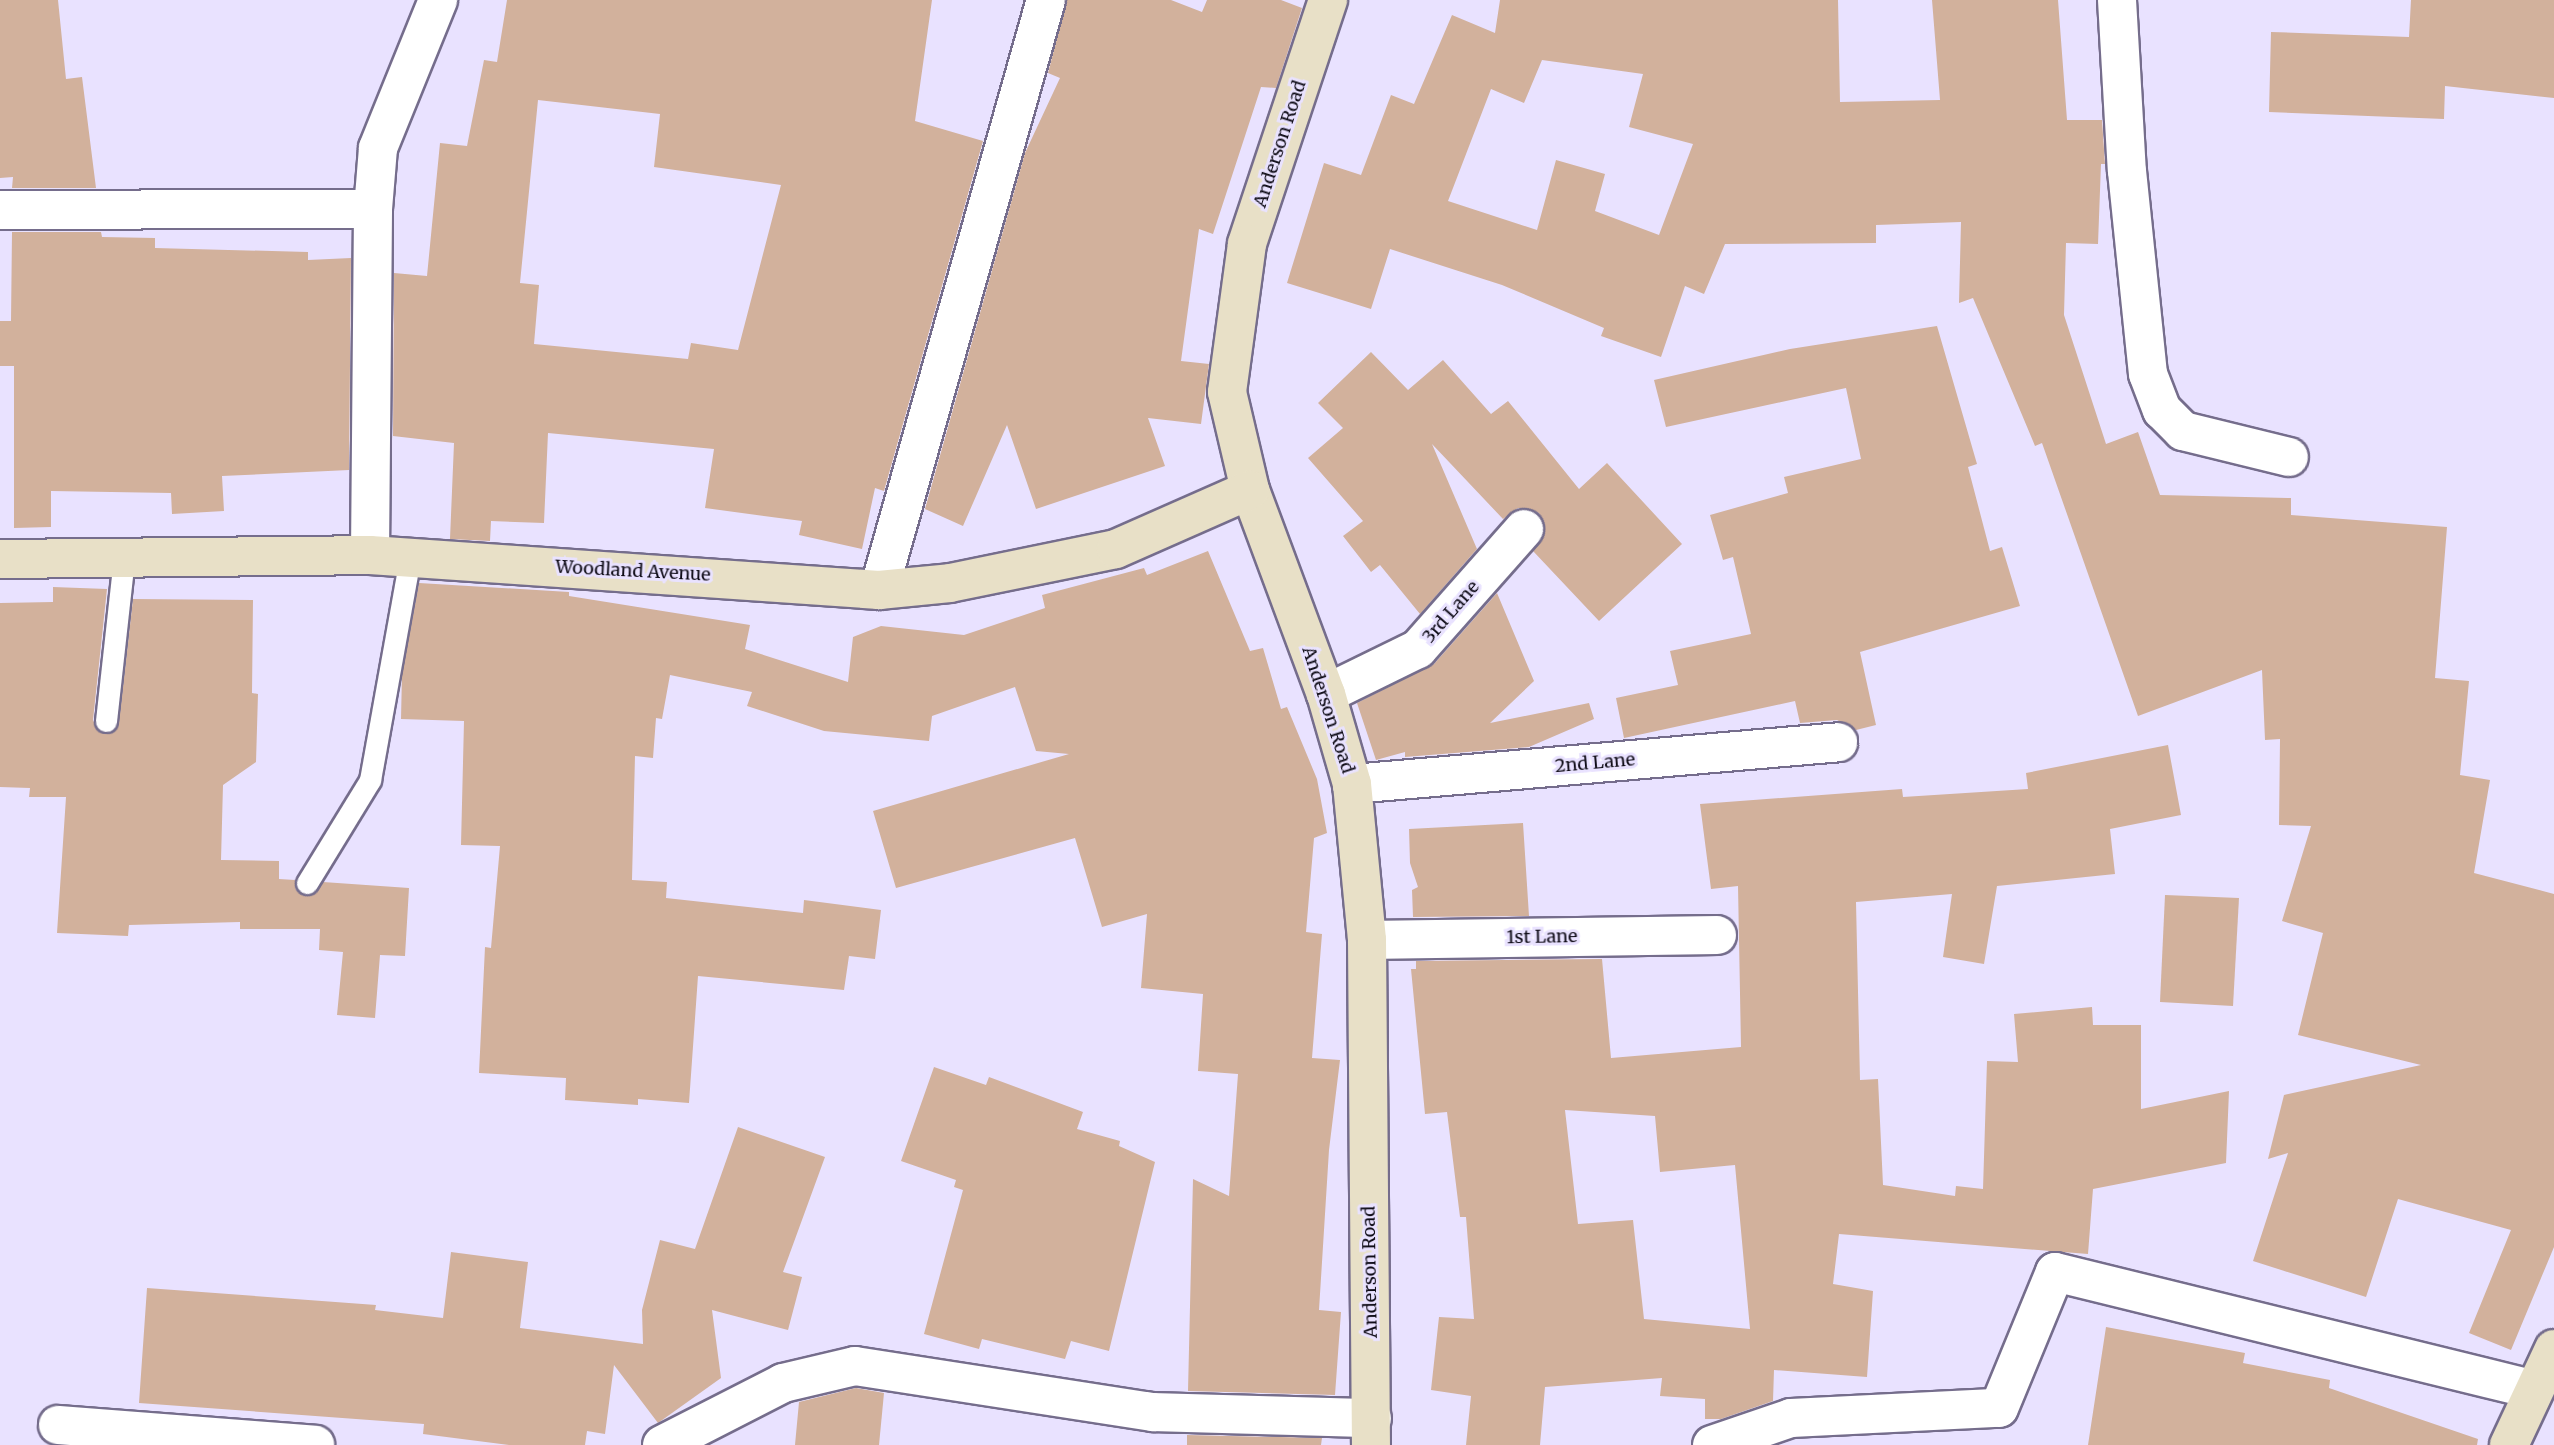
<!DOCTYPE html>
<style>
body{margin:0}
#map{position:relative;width:2554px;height:1445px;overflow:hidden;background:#e9e2ff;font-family:Merriweather,serif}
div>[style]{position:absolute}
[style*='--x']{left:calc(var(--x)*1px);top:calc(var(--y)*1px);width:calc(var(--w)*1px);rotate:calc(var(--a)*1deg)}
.building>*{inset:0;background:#d2b19c}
.roads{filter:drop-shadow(2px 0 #756d8c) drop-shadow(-2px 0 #756d8c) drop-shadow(0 2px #756d8c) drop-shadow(0 -2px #756d8c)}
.lane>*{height:21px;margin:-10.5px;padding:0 10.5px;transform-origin:10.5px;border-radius:10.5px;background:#fff}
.street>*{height:38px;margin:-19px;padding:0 19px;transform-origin:19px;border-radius:19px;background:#fff}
.secondary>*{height:38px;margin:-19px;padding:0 19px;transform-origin:19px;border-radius:19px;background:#e8e0c7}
span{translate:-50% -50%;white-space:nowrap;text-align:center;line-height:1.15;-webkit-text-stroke:6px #e9e2ff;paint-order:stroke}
.street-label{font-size:18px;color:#0c0914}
</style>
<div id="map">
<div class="building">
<i style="clip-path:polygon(0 0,58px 0,66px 79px,82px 77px,96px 188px,12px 188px,13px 177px,0 178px)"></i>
<i style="clip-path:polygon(evenodd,507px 0,932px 0,915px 121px,983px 141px,884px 491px,875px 488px,862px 549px,799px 535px,802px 521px,705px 508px,714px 449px,548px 433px,544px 523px,491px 521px,490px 541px,450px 539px,454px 443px,393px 436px,394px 273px,427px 276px,440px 143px,467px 146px,484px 60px,497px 62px,507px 0,538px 100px,660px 114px,654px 167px,781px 185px,738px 350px,691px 343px,688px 359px,534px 344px,539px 285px,520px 283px,538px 100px)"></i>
<i style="clip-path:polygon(1067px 0,1171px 0,1202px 12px,1207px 0,1281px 0,1302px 8px,1276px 88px,1261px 87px,1213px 234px,1199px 229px,1181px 361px,1209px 364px,1201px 424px,1148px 418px,1165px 466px,1036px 509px,1007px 425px,963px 526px,925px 509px,1025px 153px,1060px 78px,1048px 73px)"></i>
<i style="clip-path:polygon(evenodd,1500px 0,1838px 0,1840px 102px,1940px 100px,1932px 0,2058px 0,2067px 120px,2102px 120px,2105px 164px,2101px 164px,2098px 244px,2066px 243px,2064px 315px,2106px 444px,2138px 432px,2160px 495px,2291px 498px,2291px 515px,2447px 527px,2435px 678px,2469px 681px,2460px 775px,2490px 780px,2474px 873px,2554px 894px,2554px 1247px,2511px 1350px,2469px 1333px,2511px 1230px,2398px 1199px,2366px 1297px,2253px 1261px,2288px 1153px,2268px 1159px,2284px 1095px,2421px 1065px,2298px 1035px,2323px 933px,2282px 921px,2311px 826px,2279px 825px,2280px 739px,2265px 740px,2262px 670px,2138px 716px,2042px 443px,2035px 446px,1973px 298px,1959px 303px,1961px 222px,1876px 225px,1876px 243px,1725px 244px,1704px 294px,1685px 286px,1661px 357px,1601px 336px,1604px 328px,1502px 285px,1390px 249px,1371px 309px,1287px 283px,1324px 163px,1361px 175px,1391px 95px,1414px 104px,1452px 15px,1495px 33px,1500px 0,1542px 60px,1643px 74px,1629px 127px,1693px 144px,1659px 235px,1595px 211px,1605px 174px,1556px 160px,1537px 230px,1448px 201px,1491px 89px,1524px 103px,1542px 60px)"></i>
<i style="clip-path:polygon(2411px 0,2554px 0,2554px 98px,2445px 86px,2444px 119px,2269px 112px,2271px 32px,2409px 37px)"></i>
<i style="clip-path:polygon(12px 232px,101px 232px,102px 237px,155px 238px,155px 248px,308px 252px,308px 260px,351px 258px,349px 470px,222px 476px,224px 511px,172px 514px,171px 493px,51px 491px,51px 527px,14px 528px,14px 366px,0 366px,0 321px,11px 321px)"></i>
<i style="clip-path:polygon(1937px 326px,1977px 464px,1968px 467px,1990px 551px,2002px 547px,2020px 606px,1860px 652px,1876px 725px,1856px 730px,1837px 720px,1800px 723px,1795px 701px,1624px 738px,1616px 698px,1678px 685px,1670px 651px,1751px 634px,1733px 557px,1723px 560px,1710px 515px,1788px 493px,1784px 477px,1861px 459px,1846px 388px,1666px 427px,1654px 380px,1790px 349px)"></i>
<i style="clip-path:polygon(1371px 352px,1408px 390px,1443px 360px,1491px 414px,1508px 401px,1579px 489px,1607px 463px,1682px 544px,1599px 621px,1533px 551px,1545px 533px,1539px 513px,1518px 508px,1503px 519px,1432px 444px,1477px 549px,1420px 614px,1380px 565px,1371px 572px,1343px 536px,1363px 521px,1308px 458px,1343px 428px,1318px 403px)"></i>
<i style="clip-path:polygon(1208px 551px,1250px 651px,1263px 648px,1281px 709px,1287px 707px,1317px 779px,1327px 833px,1314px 838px,1306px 932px,1322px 934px,1312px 1058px,1340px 1060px,1329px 1150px,1319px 1310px,1341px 1312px,1335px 1395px,1188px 1391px,1193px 1179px,1229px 1196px,1238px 1074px,1198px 1071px,1203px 994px,1141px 988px,1147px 914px,1102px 927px,1075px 838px,896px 888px,873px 811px,1069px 754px,1036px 751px,1015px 687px,932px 716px,929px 741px,824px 731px,747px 706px,752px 692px,670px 675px,662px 719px,656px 718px,653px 758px,635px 756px,632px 880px,667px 882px,666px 898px,803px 913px,804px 900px,881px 910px,875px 959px,849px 956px,844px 990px,698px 976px,689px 1103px,638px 1099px,638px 1105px,565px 1100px,566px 1078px,479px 1073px,485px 947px,491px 948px,500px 846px,461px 845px,464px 721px,401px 719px,402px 674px,419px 583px,569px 592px,569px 596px,750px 625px,745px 649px,848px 682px,853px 637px,881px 626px,964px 635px,1045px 608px,1042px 595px,1144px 568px,1147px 575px)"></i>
<i style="clip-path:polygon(53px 587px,107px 589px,93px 720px,98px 731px,105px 734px,119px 722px,133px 599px,253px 600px,252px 693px,258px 694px,256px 762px,223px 785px,221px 860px,279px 861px,279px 879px,295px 880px,296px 890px,306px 896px,314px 894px,323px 882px,409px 888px,405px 956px,380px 955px,375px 1018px,337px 1015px,343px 952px,319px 950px,320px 929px,240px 929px,240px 922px,129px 925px,128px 936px,57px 933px,66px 797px,29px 797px,30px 788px,0 787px,0 603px,53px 602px)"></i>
<i style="clip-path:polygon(1497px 593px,1534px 681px,1490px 723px,1589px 703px,1594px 719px,1529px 747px,1405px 757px,1405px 752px,1376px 760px,1357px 703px,1434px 664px)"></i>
<i style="clip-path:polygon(evenodd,2168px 745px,2181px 815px,2110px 829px,2115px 874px,1997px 886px,1984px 964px,1943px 957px,1952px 894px,1856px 902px,1860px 1080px,1878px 1079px,1883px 1185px,1955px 1196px,1956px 1186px,1983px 1189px,1987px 1061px,2018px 1062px,2014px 1014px,2092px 1007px,2093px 1025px,2141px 1025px,2141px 1109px,2229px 1091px,2226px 1163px,2093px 1189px,2088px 1254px,1839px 1234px,1833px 1284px,1873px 1291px,1867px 1377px,1774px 1370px,1773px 1401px,1721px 1419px,1705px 1419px,1705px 1399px,1660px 1396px,1662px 1378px,1545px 1387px,1540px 1445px,1466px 1445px,1471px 1396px,1431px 1390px,1439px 1317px,1474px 1319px,1466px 1217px,1460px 1217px,1447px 1112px,1425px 1114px,1411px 969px,1416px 969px,1416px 961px,1602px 959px,1611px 1058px,1741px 1047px,1738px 886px,1711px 889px,1700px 804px,1902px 789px,1903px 797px,2028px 789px,2026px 773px,2168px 745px,1565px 1110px,1655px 1116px,1660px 1172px,1735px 1165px,1750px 1329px,1644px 1319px,1633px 1220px,1578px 1224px,1565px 1110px)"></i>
<i style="clip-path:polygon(1523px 823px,1529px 916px,1413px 917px,1412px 890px,1418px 887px,1410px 863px,1409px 829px)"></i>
<i style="clip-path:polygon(2165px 895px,2239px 898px,2233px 1006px,2160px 1002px)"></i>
<i style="clip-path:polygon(934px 1067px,986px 1085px,989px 1077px,1083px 1112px,1077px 1129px,1120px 1141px,1119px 1146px,1155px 1162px,1109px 1351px,1071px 1341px,1065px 1359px,982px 1339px,979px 1349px,924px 1334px,963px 1190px,954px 1187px,956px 1180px,901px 1161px)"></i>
<i style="clip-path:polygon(738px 1127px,825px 1157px,783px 1272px,802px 1277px,788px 1330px,712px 1310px,721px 1378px,658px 1423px,614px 1365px,605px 1434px,587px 1431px,585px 1445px,509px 1445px,423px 1434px,424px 1424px,139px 1403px,147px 1288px,376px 1305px,375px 1310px,443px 1318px,451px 1252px,528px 1262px,520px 1328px,643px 1344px,642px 1310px,660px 1240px,695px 1249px)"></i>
<i style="clip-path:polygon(2106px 1327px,2245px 1353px,2243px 1363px,2330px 1380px,2329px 1388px,2478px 1439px,2477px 1445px,2088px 1445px)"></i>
<i style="clip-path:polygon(856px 1388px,884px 1393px,879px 1445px,795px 1445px,799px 1402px)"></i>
<i style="clip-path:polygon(1187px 1435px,1322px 1438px,1321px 1445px,1187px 1445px)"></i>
</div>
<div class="roads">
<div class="lane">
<i style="--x:106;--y:721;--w:165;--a:-83.7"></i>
<i style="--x:307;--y:883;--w:121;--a:-58.5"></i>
<i style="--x:370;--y:780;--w:227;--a:-79.8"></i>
</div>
<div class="street">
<i style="--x:2117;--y:0;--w:171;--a:86.7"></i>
<i style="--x:2127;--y:171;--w:204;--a:84.1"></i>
<i style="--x:2148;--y:374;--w:39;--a:69"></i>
<i style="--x:2162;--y:410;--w:30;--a:45"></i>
<i style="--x:2183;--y:431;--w:109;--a:13.8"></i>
<i style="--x:0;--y:210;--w:373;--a:-0.2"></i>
<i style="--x:370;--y:555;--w:346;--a:-89.5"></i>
<i style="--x:373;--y:209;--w:61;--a:-85.3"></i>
<i style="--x:378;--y:148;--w:160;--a:-67.9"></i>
<i style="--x:879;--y:590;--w:613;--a:-74.2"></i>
<i style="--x:1326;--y:694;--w:102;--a:-26.1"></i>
<i style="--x:1418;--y:649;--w:160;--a:-48.5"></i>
<i style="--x:1352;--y:784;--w:488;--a:-4.9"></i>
<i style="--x:1367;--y:940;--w:350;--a:-0.8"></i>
<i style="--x:58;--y:1425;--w:258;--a:4.4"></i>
<i style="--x:662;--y:1445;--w:136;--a:-27.1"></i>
<i style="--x:783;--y:1383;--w:74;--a:-13.3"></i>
<i style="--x:855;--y:1366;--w:302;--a:8.8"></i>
<i style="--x:1153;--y:1412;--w:219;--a:1.6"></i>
<i style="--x:1712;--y:1445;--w:83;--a:-18.9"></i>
<i style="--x:1791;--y:1418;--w:208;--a:-2.8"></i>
<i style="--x:1999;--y:1408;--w:147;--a:-67.6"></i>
<i style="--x:2055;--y:1272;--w:491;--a:13.8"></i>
</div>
<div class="secondary">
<i style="--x:1328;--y:0;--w:257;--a:108.4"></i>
<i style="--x:1247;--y:244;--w:149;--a:97.7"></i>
<i style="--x:1227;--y:392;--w:101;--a:76.8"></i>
<i style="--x:1250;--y:490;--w:218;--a:69.6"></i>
<i style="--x:1326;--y:694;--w:94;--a:73.9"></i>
<i style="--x:1352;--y:784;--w:157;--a:84.5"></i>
<i style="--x:1367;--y:940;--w:505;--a:89.55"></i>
<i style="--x:0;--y:559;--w:370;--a:-0.6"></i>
<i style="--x:370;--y:555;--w:510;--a:3.93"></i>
<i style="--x:879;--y:590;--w:71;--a:-5.6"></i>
<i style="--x:950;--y:583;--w:169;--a:-11.6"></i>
<i style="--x:1116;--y:549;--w:146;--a:-23.8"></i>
<i style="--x:2509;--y:1445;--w:106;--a:-64.9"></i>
</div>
</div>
<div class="street-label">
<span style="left:1280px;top:144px;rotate:-72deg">Anderson Road</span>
<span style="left:633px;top:571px;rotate:3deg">Woodland Avenue</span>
<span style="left:1451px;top:612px;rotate:-49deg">3rd Lane</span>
<span style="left:1328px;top:710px;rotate:72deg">Anderson Road</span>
<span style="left:1595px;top:763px;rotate:-5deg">2nd Lane</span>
<span style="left:1542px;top:937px;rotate:-1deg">1st Lane</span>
<span style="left:1370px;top:1272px;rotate:-91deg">Anderson Road</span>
</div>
</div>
